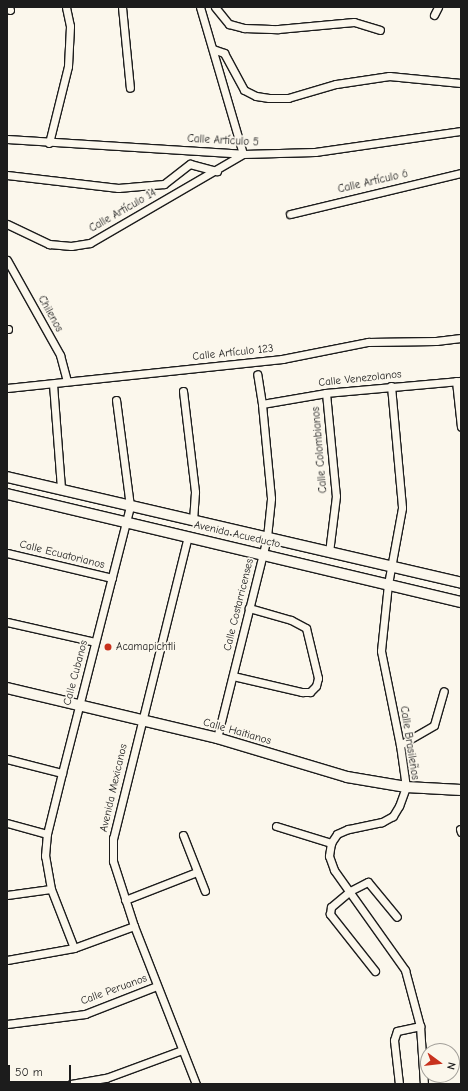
<!DOCTYPE html>
<meta charset="utf-8">
<style>
body{margin:0}
#map{position:relative;width:468px;height:1091px;overflow:hidden;background:#fbf7ec;font-family:"Comic Neue",sans-serif}
div>[style]{position:absolute}
[style*='--x']{left:calc(var(--x)*1px);top:calc(var(--y)*1px);width:calc(var(--w)*1px);rotate:calc(var(--a)*1deg)}
.roads{filter:drop-shadow(1px 0 #1c1c1c) drop-shadow(-1px 0 #1c1c1c) drop-shadow(0 1px #1c1c1c) drop-shadow(0 -1px #1c1c1c)}
.street>*{height:7px;margin:-3.5px;padding:0 3.5px;transform-origin:3.5px;border-radius:3.5px;background:#fbf7ec}
.secondary>*{height:10px;margin:-5px;padding:0 5px;transform-origin:5px;border-radius:5px;background:#fbf7ec}
.dots>*{width:11px;height:11px;translate:-50% -50%;box-sizing:border-box;border:2px solid #fbf7ec;border-radius:50%}
span{translate:-50% -50%;white-space:nowrap;text-align:center;line-height:1.15;-webkit-text-stroke:3.5px #fbf7ec;paint-order:stroke}
.street-label{font-size:11px;color:#1c1c1c}
.poi-label{font-size:11px;color:#1c1c1c}
.left{translate:0 -50%;text-align:left}
.frame{position:absolute;inset:0;border:8px solid #1c1c1c;pointer-events:none}
.north{position:absolute;left:420px;top:1043px;width:40px;height:40px;box-sizing:border-box;background:#fbf7ec;border:1px solid #a29f99;border-radius:50%;rotate:105deg;font-size:11px;font-weight:700;line-height:16px;text-align:center;color:#1c1c1c}
.north::after{content:'';display:block;margin:auto;width:14px;height:18px;background:#c8321e;clip-path:polygon(50% 0,100% 100%,50% 72%,0 100%)}
.scale{position:absolute;left:8px;top:1065px;width:63px;height:18px;box-sizing:border-box;border:2px solid #1c1c1c;border-top:0;padding-left:5px;font-size:12px;line-height:14px;white-space:nowrap;color:#1c1c1c;-webkit-text-stroke:3px #fbf7ec;paint-order:stroke}
</style>
<div id="map">
<div class="roads">
<div class="street">
<i style="--x:9;--y:7;--w:3;--a:72"></i>
<i style="--x:122;--y:7;--w:81;--a:84.4"></i>
<i style="--x:200;--y:7;--w:153;--a:73.7"></i>
<i style="--x:215;--y:7;--w:22;--a:51"></i>
<i style="--x:229;--y:24;--w:16;--a:15"></i>
<i style="--x:244;--y:28;--w:34;--a:2"></i>
<i style="--x:278;--y:29;--w:76;--a:-5.3"></i>
<i style="--x:354;--y:22;--w:27;--a:17"></i>
<i style="--x:434;--y:15;--w:9;--a:-63"></i>
<i style="--x:213;--y:49;--w:12;--a:20"></i>
<i style="--x:224;--y:53;--w:42;--a:61.6"></i>
<i style="--x:244;--y:90;--w:13;--a:27"></i>
<i style="--x:256;--y:96;--w:13;--a:9"></i>
<i style="--x:269;--y:98;--w:19;--a:0"></i>
<i style="--x:288;--y:98;--w:50;--a:-16.3"></i>
<i style="--x:336;--y:84;--w:54;--a:-8.6"></i>
<i style="--x:389;--y:76;--w:72;--a:5.6"></i>
<i style="--x:7;--y:139;--w:236;--a:3.6"></i>
<i style="--x:243;--y:154;--w:72;--a:-1.6"></i>
<i style="--x:315;--y:152;--w:148;--a:-8.2"></i>
<i style="--x:49;--y:143;--w:79;--a:-76.1"></i>
<i style="--x:68;--y:66;--w:40;--a:-87.1"></i>
<i style="--x:70;--y:26;--w:19;--a:-102"></i>
<i style="--x:7;--y:175;--w:112;--a:6.7"></i>
<i style="--x:118;--y:188;--w:46;--a:-5"></i>
<i style="--x:164;--y:184;--w:33;--a:-38"></i>
<i style="--x:190;--y:164;--w:28;--a:15"></i>
<i style="--x:290;--y:214;--w:176;--a:-13.5"></i>
<i style="--x:7;--y:224;--w:47;--a:25.5"></i>
<i style="--x:49;--y:244;--w:22;--a:5"></i>
<i style="--x:71;--y:246;--w:19;--a:-9"></i>
<i style="--x:90;--y:243;--w:177;--a:-30.2"></i>
<i style="--x:7;--y:260;--w:109;--a:60.8"></i>
<i style="--x:60;--y:355;--w:27;--a:75"></i>
<i style="--x:7;--y:329;--w:1;--a:0"></i>
<i style="--x:456;--y:381;--w:46;--a:83.8"></i>
<i style="--x:53;--y:384;--w:105;--a:85.6"></i>
<i style="--x:391;--y:386;--w:122;--a:84.8"></i>
<i style="--x:402;--y:508;--w:77;--a:100.4"></i>
<i style="--x:388;--y:584;--w:67;--a:96"></i>
<i style="--x:381;--y:651;--w:96;--a:78.6"></i>
<i style="--x:400;--y:745;--w:42;--a:81.9"></i>
<i style="--x:406;--y:787;--w:20;--a:110"></i>
<i style="--x:399;--y:806;--w:12;--a:121"></i>
<i style="--x:393;--y:816;--w:13;--a:151"></i>
<i style="--x:382;--y:822;--w:35;--a:168"></i>
<i style="--x:348;--y:829;--w:12;--a:156"></i>
<i style="--x:337;--y:834;--w:11;--a:124"></i>
<i style="--x:331;--y:843;--w:13;--a:99"></i>
<i style="--x:329;--y:856;--w:15;--a:70"></i>
<i style="--x:334;--y:870;--w:123;--a:54.6"></i>
<i style="--x:405;--y:970;--w:58;--a:75"></i>
<i style="--x:420;--y:1026;--w:58;--a:86.1"></i>
<i style="--x:7;--y:388;--w:277;--a:-6"></i>
<i style="--x:282;--y:359;--w:88;--a:-11.2"></i>
<i style="--x:368;--y:342;--w:68;--a:-0.8"></i>
<i style="--x:436;--y:341;--w:25;--a:-7"></i>
<i style="--x:183;--y:391;--w:102;--a:83.2"></i>
<i style="--x:195;--y:492;--w:29;--a:94"></i>
<i style="--x:326;--y:393;--w:103;--a:84.5"></i>
<i style="--x:336;--y:496;--w:56;--a:97.1"></i>
<i style="--x:262;--y:404;--w:65;--a:-9.8"></i>
<i style="--x:326;--y:393;--w:136;--a:-5.1"></i>
<i style="--x:188;--y:536;--w:311;--a:103.9"></i>
<i style="--x:113;--y:838;--w:23;--a:90"></i>
<i style="--x:113;--y:861;--w:68;--a:72.1"></i>
<i style="--x:134;--y:926;--w:170;--a:68.6"></i>
<i style="--x:7;--y:553;--w:108;--a:13.4"></i>
<i style="--x:7;--y:622;--w:90;--a:12.8"></i>
<i style="--x:233;--y:676;--w:71;--a:13.1"></i>
<i style="--x:302;--y:692;--w:8;--a:0"></i>
<i style="--x:310;--y:692;--w:8;--a:-45"></i>
<i style="--x:316;--y:686;--w:8;--a:-76"></i>
<i style="--x:318;--y:678;--w:51;--a:-103.5"></i>
<i style="--x:306;--y:628;--w:17;--a:-152"></i>
<i style="--x:291;--y:620;--w:44;--a:-164.1"></i>
<i style="--x:217;--y:738;--w:207;--a:-76"></i>
<i style="--x:267;--y:537;--w:39;--a:-84"></i>
<i style="--x:271;--y:498;--w:94;--a:-95.5"></i>
<i style="--x:262;--y:404;--w:30;--a:-99"></i>
<i style="--x:400;--y:745;--w:39;--a:-30"></i>
<i style="--x:434;--y:725;--w:35;--a:-74"></i>
<i style="--x:7;--y:759;--w:57;--a:14.3"></i>
<i style="--x:7;--y:823;--w:41;--a:15.4"></i>
<i style="--x:276;--y:826;--w:58;--a:17.2"></i>
<i style="--x:460;--y:829;--w:3;--a:72"></i>
<i style="--x:183;--y:835;--w:60;--a:68.6"></i>
<i style="--x:7;--y:895;--w:44;--a:-7.8"></i>
<i style="--x:125;--y:900;--w:77;--a:-21.3"></i>
<i style="--x:74;--y:948;--w:63;--a:-111.3"></i>
<i style="--x:51;--y:889;--w:34;--a:-100"></i>
<i style="--x:45;--y:856;--w:22;--a:-85"></i>
<i style="--x:47;--y:834;--w:63;--a:-76.2"></i>
<i style="--x:62;--y:773;--w:276;--a:-75.7"></i>
<i style="--x:130;--y:506;--w:107;--a:-97.5"></i>
<i style="--x:7;--y:960;--w:68;--a:-10.2"></i>
<i style="--x:74;--y:948;--w:64;--a:-20.1"></i>
<i style="--x:375;--y:971;--w:73;--a:-128.3"></i>
<i style="--x:330;--y:914;--w:7;--a:-82"></i>
<i style="--x:331;--y:907;--w:25;--a:-40"></i>
<i style="--x:350;--y:891;--w:20;--a:-27"></i>
<i style="--x:368;--y:882;--w:45;--a:50.4"></i>
<i style="--x:7;--y:1024;--w:79;--a:-7.3"></i>
<i style="--x:85;--y:1014;--w:77;--a:-21.3"></i>
<i style="--x:71;--y:1084;--w:36;--a:-10"></i>
<i style="--x:106;--y:1078;--w:81;--a:-20.2"></i>
<i style="--x:399;--y:1084;--w:44;--a:-96.5"></i>
<i style="--x:394;--y:1040;--w:9;--a:-72"></i>
<i style="--x:397;--y:1031;--w:24;--a:-12"></i>
</div>
<div class="secondary">
<i style="--x:7;--y:477;--w:466;--a:13.1"></i>
<i style="--x:7;--y:494;--w:467;--a:13.4"></i>
<i style="--x:7;--y:688;--w:216;--a:13.4"></i>
<i style="--x:217;--y:738;--w:136;--a:16.7"></i>
<i style="--x:347;--y:777;--w:60;--a:9.6"></i>
<i style="--x:406;--y:787;--w:55;--a:3.1"></i>
</div>
</div>
<div class="dots">
<i style="left:108px;top:647px;background:#c8321e"></i>
</div>
<div class="street-label">
<span style="left:223px;top:141px;rotate:3deg">Calle Artículo 5</span>
<span style="left:373px;top:182px;rotate:-13deg">Calle Artículo 6</span>
<span style="left:123px;top:211px;rotate:-30deg">Calle Artículo 14</span>
<span style="left:50px;top:314px;rotate:61deg">Chilenos</span>
<span style="left:233px;top:353px;rotate:-6deg">Calle Artículo 123</span>
<span style="left:360px;top:379px;rotate:-6deg">Calle Venezolanos</span>
<span style="left:320px;top:450px;rotate:-95deg">Calle Colombianos</span>
<span style="left:237px;top:535px;rotate:13deg">Avenida Acueducto</span>
<span style="left:62px;top:555px;rotate:14deg">Calle Ecuatorianos</span>
<span style="left:239px;top:605px;rotate:-76deg">Calle Costarricenses</span>
<span style="left:76px;top:673px;rotate:-75deg">Calle Cubanos</span>
<span style="left:237px;top:732px;rotate:16deg">Calle Haitianos</span>
<span style="left:409px;top:743px;rotate:81deg">Calle Brasileños</span>
<span style="left:114px;top:788px;rotate:-77deg">Avenida Mexicanos</span>
<span style="left:114px;top:990px;rotate:-20deg">Calle Peruanos</span>
</div>
<div class="poi-label">
<span class="left" style="left:116px;top:647px">Acamapichtli</span>
</div>
<div class="frame"></div>
<div class="north">N</div>
<div class="scale">50 m</div>
</div>
